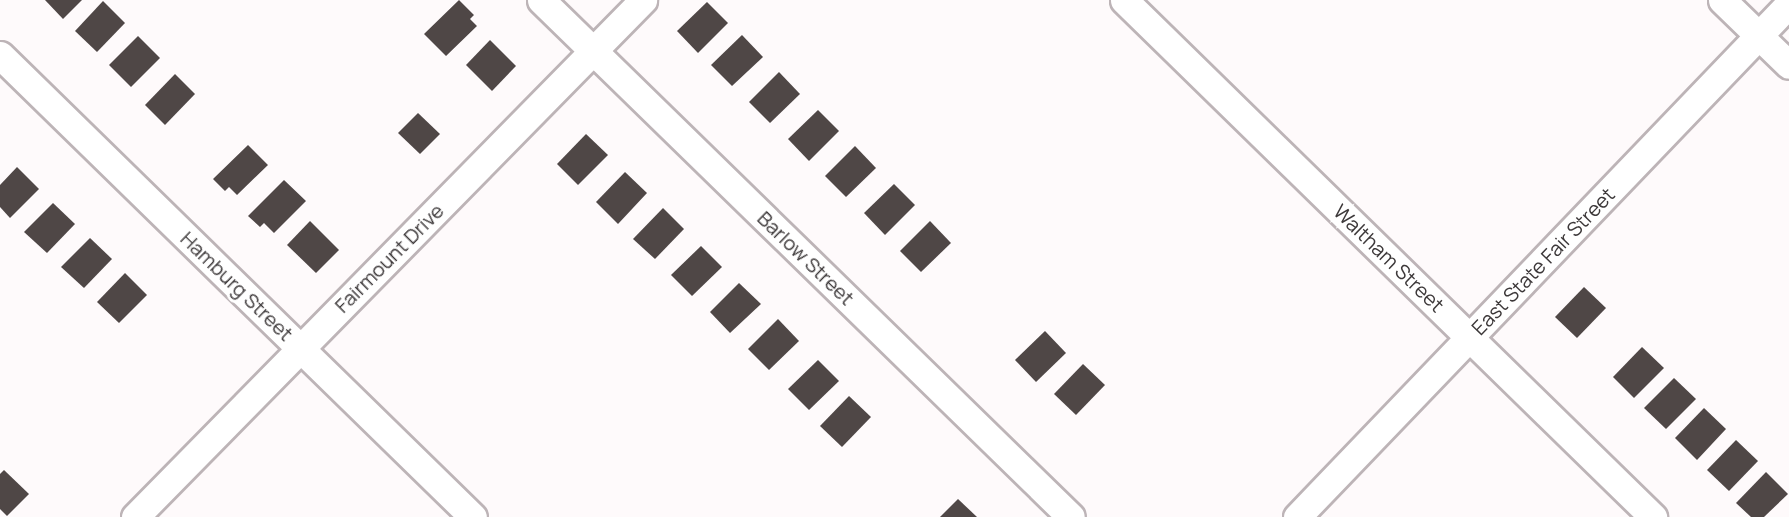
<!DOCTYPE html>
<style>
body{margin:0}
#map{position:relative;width:1789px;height:517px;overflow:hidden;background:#fefafb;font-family:Manrope,sans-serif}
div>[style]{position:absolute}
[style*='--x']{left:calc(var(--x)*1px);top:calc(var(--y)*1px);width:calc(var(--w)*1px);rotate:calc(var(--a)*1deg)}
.building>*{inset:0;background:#4f4746}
.roads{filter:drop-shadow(2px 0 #bdb4b7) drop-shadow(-2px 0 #bdb4b7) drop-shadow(0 2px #bdb4b7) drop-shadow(0 -2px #bdb4b7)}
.minor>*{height:27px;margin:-13.5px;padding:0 13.5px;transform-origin:13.5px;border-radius:13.5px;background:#fff}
span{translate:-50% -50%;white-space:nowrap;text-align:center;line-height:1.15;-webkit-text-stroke:6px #fff;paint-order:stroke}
.street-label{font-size:20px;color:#3d393a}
</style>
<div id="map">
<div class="building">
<i style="clip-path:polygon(45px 0,82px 0,63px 19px)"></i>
<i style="clip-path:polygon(459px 0,474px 15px,470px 19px,477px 26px,446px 56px,424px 34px)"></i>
<i style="clip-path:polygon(103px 1px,125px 23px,97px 52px,75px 31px)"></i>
<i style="clip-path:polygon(707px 2px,728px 23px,698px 53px,677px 31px)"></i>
<i style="clip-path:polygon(742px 35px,763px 57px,732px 86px,711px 65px)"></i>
<i style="clip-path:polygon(138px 36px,160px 58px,131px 87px,109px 65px)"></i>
<i style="clip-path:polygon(490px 40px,516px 66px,492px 91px,466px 65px)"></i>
<i style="clip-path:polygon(779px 72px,800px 94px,770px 123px,749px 102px)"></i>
<i style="clip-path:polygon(175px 74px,195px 94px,165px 125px,145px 105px)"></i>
<i style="clip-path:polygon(818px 110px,839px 131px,809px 161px,788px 139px)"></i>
<i style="clip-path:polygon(418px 113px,440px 134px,420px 154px,398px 133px)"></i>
<i style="clip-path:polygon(586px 134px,608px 155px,578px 185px,557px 164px)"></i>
<i style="clip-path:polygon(248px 145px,268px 165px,237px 195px,229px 187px,225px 191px,213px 179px)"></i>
<i style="clip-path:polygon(855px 146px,876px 168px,846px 197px,825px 176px)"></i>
<i style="clip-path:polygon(17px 167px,39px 189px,10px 218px,0 207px,0 185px)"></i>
<i style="clip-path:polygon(625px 172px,647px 193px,618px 224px,596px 202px)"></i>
<i style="clip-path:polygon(284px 180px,306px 201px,274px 233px,264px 223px,260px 227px,248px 216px)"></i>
<i style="clip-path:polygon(894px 184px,915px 205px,885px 235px,864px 213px)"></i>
<i style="clip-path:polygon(53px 203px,75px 224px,47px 253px,24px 232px)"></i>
<i style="clip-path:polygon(663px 208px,684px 229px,655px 259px,633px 239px)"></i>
<i style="clip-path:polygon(310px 221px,339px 250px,316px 273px,287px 245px)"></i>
<i style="clip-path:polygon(930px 221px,951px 243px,921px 272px,900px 251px)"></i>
<i style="clip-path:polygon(90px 238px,112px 259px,84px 288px,61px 267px)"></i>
<i style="clip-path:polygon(701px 246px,722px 267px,692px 296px,671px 275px)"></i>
<i style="clip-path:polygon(125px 273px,147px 295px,119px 323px,97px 302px)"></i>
<i style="clip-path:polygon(739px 283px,761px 304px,730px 333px,710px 312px)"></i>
<i style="clip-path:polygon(1584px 287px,1606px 308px,1577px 338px,1555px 317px)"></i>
<i style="clip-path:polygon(778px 319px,799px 341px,769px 370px,748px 349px)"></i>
<i style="clip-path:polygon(1045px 331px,1066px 353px,1036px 382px,1015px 360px)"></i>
<i style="clip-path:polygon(1642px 347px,1664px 368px,1634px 398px,1613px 377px)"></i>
<i style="clip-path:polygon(818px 360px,839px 381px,809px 410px,788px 389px)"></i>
<i style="clip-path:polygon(1083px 364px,1105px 385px,1076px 415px,1054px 394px)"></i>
<i style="clip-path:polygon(1674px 378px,1696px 399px,1666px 429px,1644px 408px)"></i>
<i style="clip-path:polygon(849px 396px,871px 417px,842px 447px,820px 426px)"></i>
<i style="clip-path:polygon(1704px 408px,1726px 429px,1697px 460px,1675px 438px)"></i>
<i style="clip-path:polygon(1736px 440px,1758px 461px,1729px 491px,1707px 470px)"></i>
<i style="clip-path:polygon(4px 470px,29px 494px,7px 516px,0 509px,0 474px)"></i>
<i style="clip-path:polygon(1766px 472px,1788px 494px,1764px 517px,1751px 517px,1736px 503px)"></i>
<i style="clip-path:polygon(958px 499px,977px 517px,940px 517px)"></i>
</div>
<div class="roads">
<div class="minor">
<i style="--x:541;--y:0;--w:740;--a:44.29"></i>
<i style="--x:1124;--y:0;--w:740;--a:44.34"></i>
<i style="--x:1722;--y:0;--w:93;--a:44.1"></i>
<i style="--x:0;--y:55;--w:661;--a:44.33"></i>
<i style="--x:135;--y:517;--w:725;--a:-45.5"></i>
<i style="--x:1297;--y:517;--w:711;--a:-46.2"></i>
</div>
</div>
<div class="street-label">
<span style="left:389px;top:258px;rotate:-45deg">Fairmount Drive</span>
<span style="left:806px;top:258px;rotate:44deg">Barlow Street</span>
<span style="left:1389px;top:258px;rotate:44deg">Waltham Street</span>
<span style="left:1543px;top:261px;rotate:-46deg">East State Fair Street</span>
<span style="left:237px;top:286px;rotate:44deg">Hamburg Street</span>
</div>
</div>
